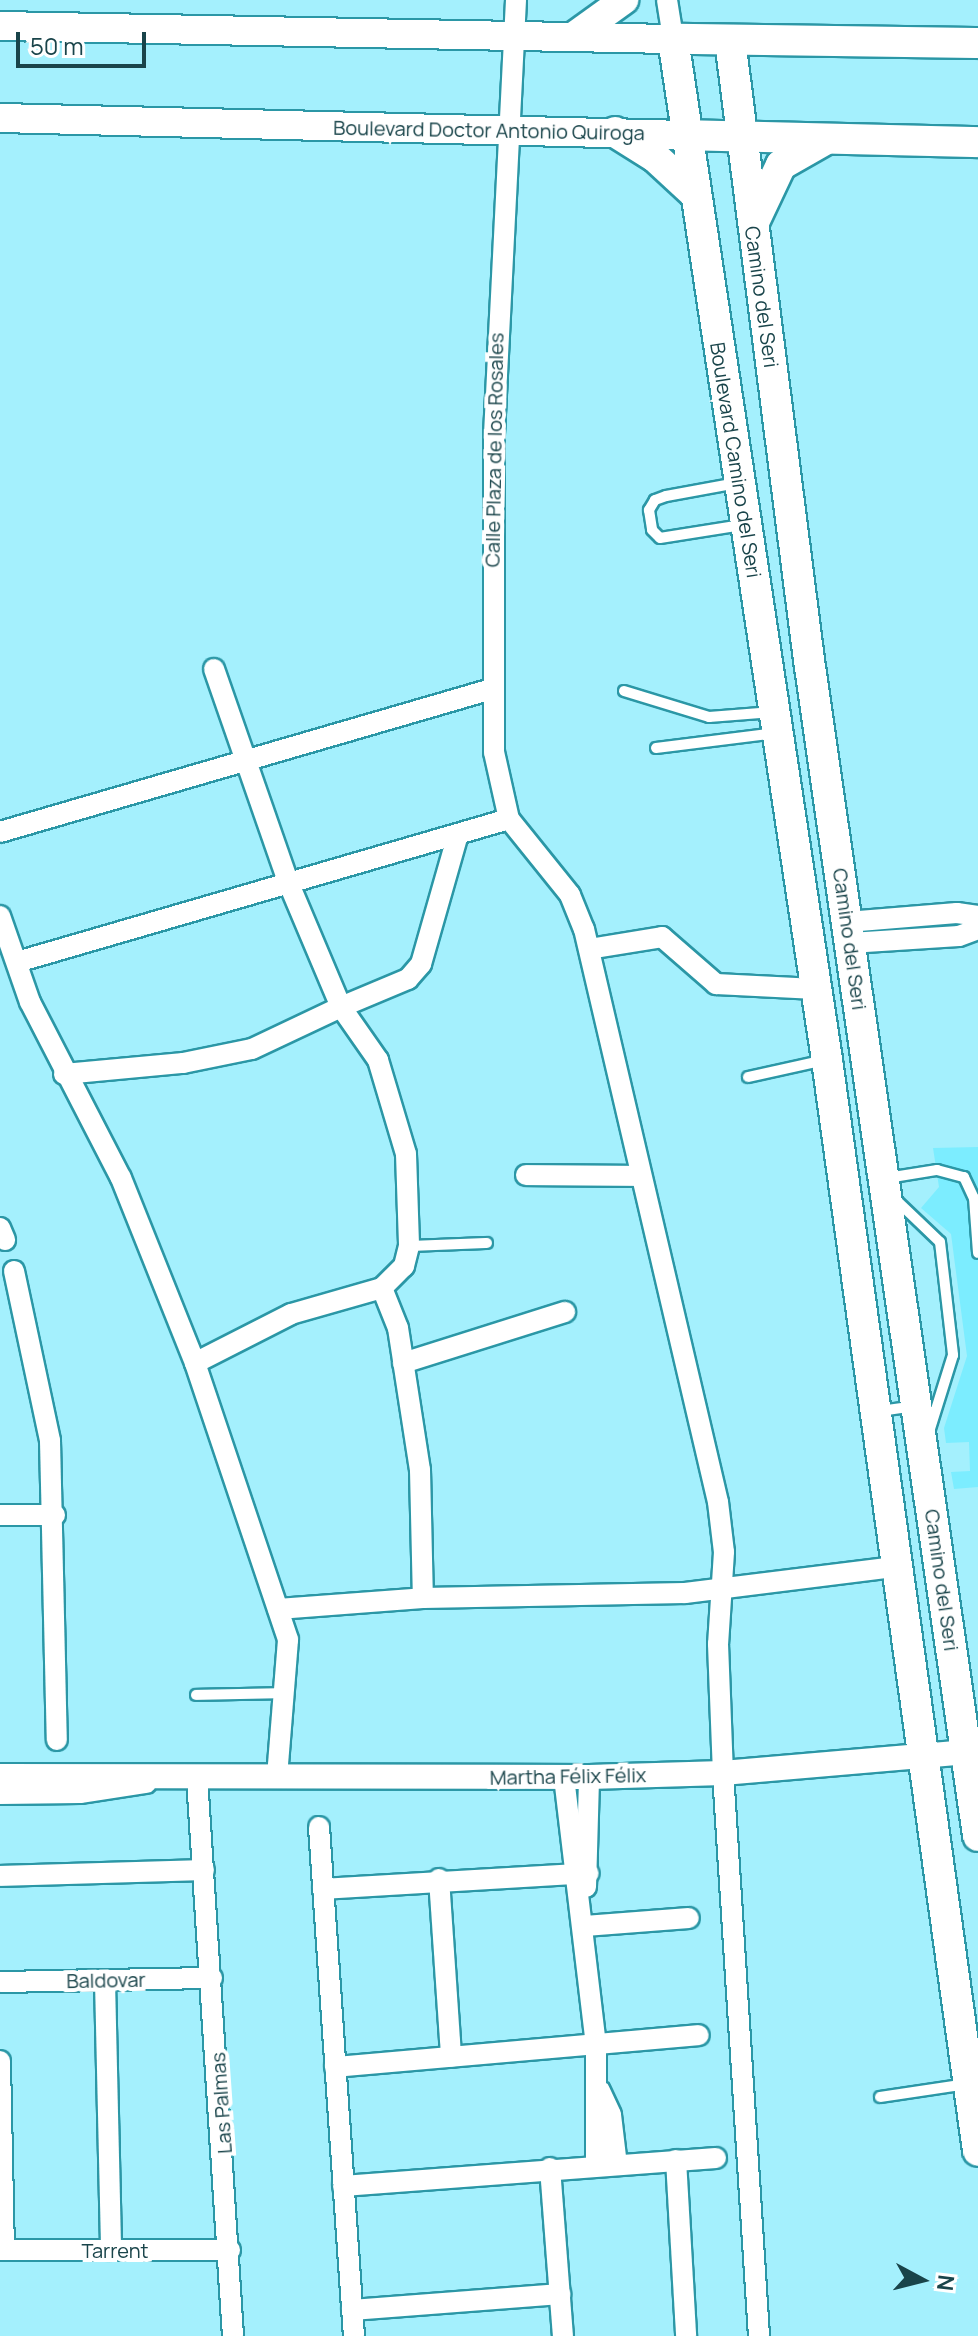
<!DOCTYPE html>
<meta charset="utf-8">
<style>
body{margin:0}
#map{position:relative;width:978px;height:2336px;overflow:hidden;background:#a4f0fd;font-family:Manrope,sans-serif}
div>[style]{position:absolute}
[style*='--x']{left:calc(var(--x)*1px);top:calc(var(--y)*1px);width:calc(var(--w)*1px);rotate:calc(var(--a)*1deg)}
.built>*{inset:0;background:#7cedff}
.roads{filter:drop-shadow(2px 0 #2b97a6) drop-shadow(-2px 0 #2b97a6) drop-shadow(0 2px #2b97a6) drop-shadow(0 -2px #2b97a6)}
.service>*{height:10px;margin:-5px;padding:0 5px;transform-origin:5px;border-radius:5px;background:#fff}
.minor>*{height:20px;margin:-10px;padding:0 10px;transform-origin:10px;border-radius:10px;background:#fff}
.tertiary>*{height:24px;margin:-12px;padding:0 12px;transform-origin:12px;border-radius:12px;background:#fff}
.secondary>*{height:28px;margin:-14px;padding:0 14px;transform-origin:14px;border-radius:14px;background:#fff}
.primary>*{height:30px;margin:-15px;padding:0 15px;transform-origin:15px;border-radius:15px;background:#fff}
span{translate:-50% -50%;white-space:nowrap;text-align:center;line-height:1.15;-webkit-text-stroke:8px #fff;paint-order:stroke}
.street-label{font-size:20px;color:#19444a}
.north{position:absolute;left:882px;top:2240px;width:80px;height:80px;-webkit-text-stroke:6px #fff;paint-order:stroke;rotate:97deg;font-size:22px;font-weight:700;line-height:32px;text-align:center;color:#19444a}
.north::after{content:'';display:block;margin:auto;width:28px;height:36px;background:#19444a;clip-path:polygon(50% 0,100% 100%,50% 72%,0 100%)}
.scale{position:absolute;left:16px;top:32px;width:130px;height:36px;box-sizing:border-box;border:4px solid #19444a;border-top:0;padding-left:10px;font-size:24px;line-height:28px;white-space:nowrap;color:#19444a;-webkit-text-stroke:6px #fff;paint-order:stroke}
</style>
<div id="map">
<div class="built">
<i style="clip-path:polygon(978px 1147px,978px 1487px,954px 1489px,951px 1472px,970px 1471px,969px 1442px,946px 1443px,944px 1428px,967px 1356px,951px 1234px,921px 1208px,939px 1187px,933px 1148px)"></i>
</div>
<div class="roads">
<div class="service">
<i style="--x:737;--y:483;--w:72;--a:169.6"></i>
<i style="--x:666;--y:496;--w:12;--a:160"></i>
<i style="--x:655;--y:500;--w:12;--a:121"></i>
<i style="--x:649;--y:510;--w:20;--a:81"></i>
<i style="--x:652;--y:530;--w:11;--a:45"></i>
<i style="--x:660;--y:538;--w:83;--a:-9"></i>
<i style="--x:624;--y:691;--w:89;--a:17"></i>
<i style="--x:709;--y:717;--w:64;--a:-4.5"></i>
<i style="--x:656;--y:748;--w:121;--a:-7.1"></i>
<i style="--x:748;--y:1077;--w:79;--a:-12.4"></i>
<i style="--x:887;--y:1178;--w:51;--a:-9.1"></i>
<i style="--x:937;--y:1170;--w:28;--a:15"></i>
<i style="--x:964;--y:1177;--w:23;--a:65"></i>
<i style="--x:974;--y:1198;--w:55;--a:85.8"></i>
<i style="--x:895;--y:1199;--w:62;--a:43.7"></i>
<i style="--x:940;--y:1242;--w:114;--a:83.4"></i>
<i style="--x:953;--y:1355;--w:81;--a:107.3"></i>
<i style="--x:409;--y:1246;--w:78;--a:-2.2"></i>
<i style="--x:880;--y:1411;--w:35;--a:-8"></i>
<i style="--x:196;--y:1695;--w:88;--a:-1.3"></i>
<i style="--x:880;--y:2097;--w:88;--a:-8.5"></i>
</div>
<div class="minor">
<i style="--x:516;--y:0;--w:435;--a:92.9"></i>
<i style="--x:494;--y:434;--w:318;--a:90"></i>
<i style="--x:494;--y:752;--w:69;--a:77.4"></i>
<i style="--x:509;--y:819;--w:97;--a:51.2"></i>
<i style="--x:570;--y:895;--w:37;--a:68"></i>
<i style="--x:584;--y:929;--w:588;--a:76.84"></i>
<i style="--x:718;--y:1502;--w:50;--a:83.2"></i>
<i style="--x:724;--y:1552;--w:92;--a:93.7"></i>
<i style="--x:718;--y:1644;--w:129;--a:87.8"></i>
<i style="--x:723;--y:1773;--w:564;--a:86.34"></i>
<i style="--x:667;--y:0;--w:39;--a:81"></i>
<i style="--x:214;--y:669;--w:228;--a:70.8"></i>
<i style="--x:289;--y:884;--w:134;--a:67.1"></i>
<i style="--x:341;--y:1007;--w:73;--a:-22.7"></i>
<i style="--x:408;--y:979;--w:20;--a:-49"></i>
<i style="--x:421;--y:964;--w:135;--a:-74.1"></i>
<i style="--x:0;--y:832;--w:512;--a:-16.21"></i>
<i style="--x:0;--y:916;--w:91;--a:70.8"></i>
<i style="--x:30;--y:1002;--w:198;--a:62.7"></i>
<i style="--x:121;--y:1178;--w:199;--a:68.2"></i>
<i style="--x:195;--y:1363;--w:292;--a:71.4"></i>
<i style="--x:288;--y:1640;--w:138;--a:94.6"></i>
<i style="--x:847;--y:922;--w:110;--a:-4.7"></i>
<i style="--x:957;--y:913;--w:21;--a:8"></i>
<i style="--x:850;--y:943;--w:109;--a:-3.7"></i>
<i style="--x:959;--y:936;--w:20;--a:-20"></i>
<i style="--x:589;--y:949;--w:74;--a:-9.3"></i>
<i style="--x:662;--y:937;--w:72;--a:41"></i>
<i style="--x:716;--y:984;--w:100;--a:2.9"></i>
<i style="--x:17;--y:962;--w:512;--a:-16.21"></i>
<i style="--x:64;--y:1074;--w:120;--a:-5.3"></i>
<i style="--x:183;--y:1063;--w:70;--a:-11.5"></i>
<i style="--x:252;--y:1049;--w:98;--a:-25.3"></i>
<i style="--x:341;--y:1007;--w:65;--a:55.1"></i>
<i style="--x:378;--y:1060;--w:98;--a:73.4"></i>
<i style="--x:406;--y:1154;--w:92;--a:88.1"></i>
<i style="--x:409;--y:1246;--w:21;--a:104"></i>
<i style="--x:404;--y:1266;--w:31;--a:135"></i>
<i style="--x:526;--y:1175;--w:114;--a:0.5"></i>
<i style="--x:0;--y:1228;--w:13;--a:67"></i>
<i style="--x:14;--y:1271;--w:174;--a:78"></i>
<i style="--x:50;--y:1441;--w:299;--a:88.7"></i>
<i style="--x:195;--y:1363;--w:108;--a:-27"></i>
<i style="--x:291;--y:1314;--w:95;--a:-15.9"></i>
<i style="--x:382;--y:1288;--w:43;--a:68.2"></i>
<i style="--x:398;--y:1328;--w:144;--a:81.2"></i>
<i style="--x:420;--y:1470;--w:128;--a:88.7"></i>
<i style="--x:403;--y:1363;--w:170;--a:-17.5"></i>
<i style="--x:0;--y:1515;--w:55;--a:0"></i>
<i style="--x:278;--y:1609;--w:145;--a:-4.3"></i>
<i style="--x:423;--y:1598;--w:262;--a:-1.1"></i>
<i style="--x:685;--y:1593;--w:212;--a:-7.1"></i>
<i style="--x:564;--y:1777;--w:270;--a:83.2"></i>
<i style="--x:596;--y:2045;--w:120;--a:90"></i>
<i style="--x:197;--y:1778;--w:559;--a:86.31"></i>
<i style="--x:0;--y:1794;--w:80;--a:-0.7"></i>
<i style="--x:80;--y:1793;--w:67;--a:-8.6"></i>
<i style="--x:319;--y:1827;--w:510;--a:86.07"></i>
<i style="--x:0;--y:1876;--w:204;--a:-1.7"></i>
<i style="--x:439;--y:1879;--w:178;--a:86.1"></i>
<i style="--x:586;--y:1887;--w:110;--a:-88.4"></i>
<i style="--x:323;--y:1889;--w:266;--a:-3.4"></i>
<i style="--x:585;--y:1926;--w:104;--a:-4.4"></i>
<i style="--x:105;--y:1981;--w:269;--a:88.7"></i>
<i style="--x:0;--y:1982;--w:212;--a:-1.1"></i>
<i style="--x:0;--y:2061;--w:189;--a:88.8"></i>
<i style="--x:335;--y:2067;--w:365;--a:-5"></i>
<i style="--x:600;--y:2091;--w:26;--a:65"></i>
<i style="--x:611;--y:2115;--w:50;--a:83.2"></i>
<i style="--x:676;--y:2160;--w:176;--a:86.7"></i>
<i style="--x:550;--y:2168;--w:169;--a:85.6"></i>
<i style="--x:343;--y:2186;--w:374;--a:-4.3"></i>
<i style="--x:0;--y:2250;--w:230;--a:0"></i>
<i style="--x:352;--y:2310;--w:209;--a:-4.4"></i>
</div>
<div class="tertiary">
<i style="--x:0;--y:1776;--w:589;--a:0.1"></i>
<i style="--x:589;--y:1777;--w:134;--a:-1.7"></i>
<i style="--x:723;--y:1773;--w:245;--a:-4.9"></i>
</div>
<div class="secondary">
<i style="--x:0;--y:26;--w:673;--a:1.11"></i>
<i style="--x:574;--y:36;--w:62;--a:-35.8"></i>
<i style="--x:0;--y:118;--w:685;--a:1.42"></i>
</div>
<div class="primary">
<i style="--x:730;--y:40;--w:625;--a:82.74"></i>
<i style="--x:809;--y:660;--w:1188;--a:81.82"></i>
<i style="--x:978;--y:43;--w:305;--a:-179.2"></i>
<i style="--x:673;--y:39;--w:1033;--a:81.42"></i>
<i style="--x:827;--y:1060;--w:1101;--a:82.12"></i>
<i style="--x:615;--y:132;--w:47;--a:32"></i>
<i style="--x:655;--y:157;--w:53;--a:42.7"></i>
<i style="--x:685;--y:135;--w:293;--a:1.4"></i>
<i style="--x:754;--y:222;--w:63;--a:-64.7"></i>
<i style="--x:781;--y:165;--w:48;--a:-29.7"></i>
</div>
</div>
<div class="street-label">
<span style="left:489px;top:130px;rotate:1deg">Boulevard Doctor Antonio Quiroga</span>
<span style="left:762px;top:297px;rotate:82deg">Camino del Seri</span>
<span style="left:494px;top:450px;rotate:-89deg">Calle Plaza de los Rosales</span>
<span style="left:736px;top:460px;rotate:81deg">Boulevard Camino del Seri</span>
<span style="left:850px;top:939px;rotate:82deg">Camino del Seri</span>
<span style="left:942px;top:1580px;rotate:82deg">Camino del Seri</span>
<span style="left:568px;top:1776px;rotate:-1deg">Martha Félix Félix</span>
<span style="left:106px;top:1980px;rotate:-1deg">Baldovar</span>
<span style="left:221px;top:2103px;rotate:-94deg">Las Palmas</span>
<span style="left:115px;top:2250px">Tarrent</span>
</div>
<div class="north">N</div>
<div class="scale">50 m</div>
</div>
